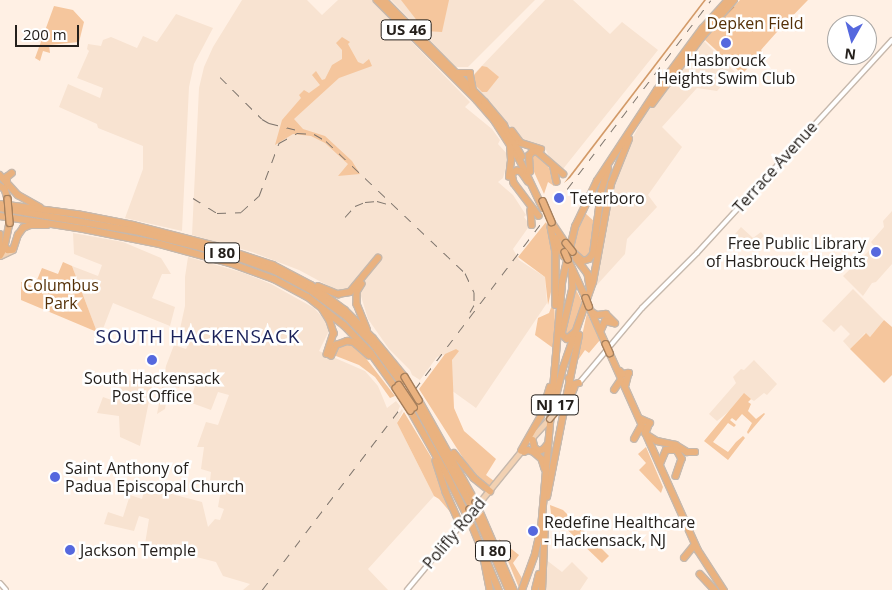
<!DOCTYPE html>
<style>
body{margin:0}
#map{position:relative;width:892px;height:590px;overflow:hidden;background:#fff0e4;font-family:"Open Sans",sans-serif}
div>[style]{position:absolute}
[style*='--x']{left:calc(var(--x)*1px);top:calc(var(--y)*1px);width:calc(var(--w)*1px);rotate:calc(var(--a)*1deg)}
.built>*{inset:0;background:#f8e3d1}
.green>*{inset:0;background:#f5c69d}
.water>*{inset:0;background:#d39a68}
.stream>*{height:1px;margin:-0.5px;padding:0 0.5px;transform-origin:0.5px;border-radius:0.5px;background:#d39a68}
.roads{filter:drop-shadow(1px 0 #c6b8ac) drop-shadow(-1px 0 #c6b8ac) drop-shadow(0 1px #c6b8ac) drop-shadow(0 -1px #c6b8ac)}
.secondary>*{height:4px;margin:-2px;padding:0 2px;transform-origin:2px;border-radius:2px;background:#fff}
.primary>*{height:4.5px;margin:-2.25px;padding:0 2.25px;transform-origin:2.25px;border-radius:2.25px;background:#f2d1b2}
.highway>*{height:5.5px;margin:-2.75px;padding:0 2.75px;transform-origin:2.75px;border-radius:2.75px;background:#eab27f}
.rail>*{height:1px;margin-top:-0.5px;transform-origin:0;background:repeating-linear-gradient(90deg,#7c736b 0 9px,transparent 0 18px)}
.bridges{filter:drop-shadow(1px 0 #a57f5c) drop-shadow(-1px 0 #a57f5c) drop-shadow(0 1px #a57f5c) drop-shadow(0 -1px #a57f5c)}
.primary-bridge>*{height:4.5px;margin:-2.25px;padding:0 2.25px;transform-origin:2.25px;border-radius:2.25px;background:#f2d1b2}
.highway-bridge>*{height:5.5px;margin:-2.75px;padding:0 2.75px;transform-origin:2.75px;border-radius:2.75px;background:#eab27f}
.dots>*{width:14px;height:14px;translate:-50% -50%;box-sizing:border-box;border:2px solid #fff;border-radius:50%}
span{translate:-50% -50%;white-space:nowrap;text-align:center;line-height:1.15;-webkit-text-stroke:5px #fff;paint-order:stroke}
.shield-label span{padding:1px 4px;background:#fff;border:1px solid;border-radius:4px;-webkit-text-stroke-width:0}
.shield-label{font-size:15px;color:#25201c;font-weight:700}
.park-label{font-size:16px;color:#553007}
.poi-label{font-size:16px;color:#25201c}
.left{translate:0 -50%;text-align:left}
.right{translate:-100% -50%;text-align:right}
.street-label{font-size:16px;color:#25201c}
.quarter-label{font-size:19px;color:#1a2159;letter-spacing:1px}
.north{position:absolute;left:827px;top:15px;width:50px;height:50px;box-sizing:border-box;background:#fff;border:1px solid #a8a6a4;border-radius:50%;rotate:187deg;font-size:14px;font-weight:700;line-height:20px;text-align:center;color:#25201c}
.north::after{content:'';display:block;margin:auto;width:18px;height:22px;background:#5568de;clip-path:polygon(50% 0,100% 100%,50% 72%,0 100%)}
.scale{position:absolute;left:15px;top:25px;width:64px;height:22px;box-sizing:border-box;border:2px solid #25201c;border-top:0;padding-left:6px;font-size:15px;line-height:18px;white-space:nowrap;color:#25201c;-webkit-text-stroke:4px #fff;paint-order:stroke}
</style>
<div id="map">
<div class="built">
<i style="clip-path:polygon(242px 0,307px 0,322px 15px,338px 0,374px 0,402px 28px,400px 30px,470px 102px,465px 107px,492px 129px,500px 140px,498px 144px,509px 156px,503px 178px,498px 182px,513px 195px,526px 215px,524px 217px,530px 225px,513px 249px,519px 260px,545px 277px,547px 303px,476px 408px,451px 390px,452px 360px,458px 350px,437px 357px,420px 380px,412px 375px,410px 370px,389px 349px,368px 319px,361px 296px,347px 289px,336px 290px,299px 270px,252px 252px,192px 235px,199px 88px,204px 67px,213px 47px)"></i>
<i style="clip-path:polygon(391px 0,535px 0,468px 67px,456px 67px)"></i>
<i style="clip-path:polygon(545px 0,573px 0,610px 34px,622px 22px,658px 50px,563px 169px,551px 161px,546px 150px,521px 139px,473px 83px,474px 74px)"></i>
<i style="clip-path:polygon(176px 14px,213px 28px,194px 64px,189px 87px,182px 231px,125px 218px,143px 169px,143px 146px,98px 128px,97px 124px,59px 107px,68px 84px,100px 98px,103px 88px,77px 78px,89px 51px,87px 49px,88px 44px,101px 46px,103px 40px,111px 37px,137px 48px,143px 36px,157px 42px)"></i>
<i style="clip-path:polygon(701px 38px,735px 72px,717px 91px,697px 88px,662px 127px,682px 147px,648px 195px,657px 207px,627px 239px,625px 254px,596px 286px,595px 274px,614px 172px,646px 113px)"></i>
<i style="clip-path:polygon(892px 211px,892px 264px,876px 282px,872px 283px,863px 296px,843px 276px,874px 246px,871px 242px,884px 227px,883px 221px)"></i>
<i style="clip-path:polygon(741px 227px,753px 238px,761px 232px,764px 236px,750px 249px,735px 234px)"></i>
<i style="clip-path:polygon(73px 233px,123px 242px,161px 258px,171px 274px,162px 274px,152px 298px,175px 307px,170px 326px,113px 303px,101px 334px,97px 332px,72px 266px,98px 276px,102px 265px,74px 254px)"></i>
<i style="clip-path:polygon(188px 257px,244px 273px,271px 284px,314px 308px,331px 327px,319px 351px,365px 371px,378px 386px,387px 408px,396px 401px,400px 406px,396px 416px,402px 409px,403px 411px,397px 423px,434px 496px,368px 569px,388px 590px,243px 590px,250px 584px,223px 576px,216px 562px,145px 544px,149px 519px,139px 516px,134px 531px,104px 524px,108px 512px,123px 517px,130px 495px,142px 499px,145px 487px,202px 502px,208px 527px,215px 519px,220px 520px,224px 509px,218px 507px,222px 484px,210px 481px,211px 472px,201px 469px,204px 447px,197px 447px,206px 422px,218px 425px,229px 395px,218px 392px,211px 410px,189px 402px,197px 381px,182px 378px,179px 388px,174px 387px,172px 398px,167px 398px,165px 409px,157px 414px,166px 366px,174px 345px,186px 349px,193px 335px,180px 329px,185px 306px,185px 277px)"></i>
<i style="clip-path:polygon(853px 289px,884px 320px,870px 337px,865px 333px,850px 349px,843px 341px,850px 334px,841px 325px,834px 332px,822px 321px)"></i>
<i style="clip-path:polygon(754px 360px,777px 384px,767px 395px,764px 393px,754px 401px,747px 397px,717px 421px,709px 414px,736px 383px,733px 377px,741px 369px,744px 370px)"></i>
<i style="clip-path:polygon(115px 374px,139px 385px,153px 381px,140px 446px,120px 437px,119px 416px,97px 413px,103px 397px,117px 402px,121px 389px)"></i>
<i style="clip-path:polygon(545px 559px,562px 572px,572px 562px,588px 578px,580px 590px,545px 590px)"></i>
</div>
<div class="green">
<i style="clip-path:polygon(401px 0,449px 0,442px 32px,425px 31px)"></i>
<i style="clip-path:polygon(740px 0,808px 0,776px 33px,761px 50px,763px 53px,742px 74px,704px 39px)"></i>
<i style="clip-path:polygon(54px 6px,73px 10px,84px 22px,79px 42px,49px 45px,50px 53px,43px 51px,40px 61px,35px 58px)"></i>
<i style="clip-path:polygon(342px 37px,350px 42px,348px 44px,358px 62px,363px 64px,369px 59px,372px 66px,339px 78px,294px 119px,303px 129px,325px 136px,352px 161px,360px 174px,338px 176px,348px 164px,325px 143px,311px 136px,293px 134px,275px 145px,282px 120px,301px 98px,299px 95px,304px 90px,309px 93px,320px 85px,312px 75px,316px 71px,322px 80px,325px 79px,332px 65px,342px 59px,342px 50px,336px 43px)"></i>
<i style="clip-path:polygon(482px 66px,487px 67px,499px 77px,487px 92px,482px 92px,474px 84px,474px 75px)"></i>
<i style="clip-path:polygon(537px 153px,541px 156px,555px 177px,554px 186px,548px 182px,544px 194px,530px 163px,532px 156px)"></i>
<i style="clip-path:polygon(585px 213px,596px 223px,595px 239px,589px 256px,583px 258px,572px 246px)"></i>
<i style="clip-path:polygon(546px 222px,551px 233px,555px 256px,554px 279px,548px 305px,545px 277px,518px 257px)"></i>
<i style="clip-path:polygon(63px 262px,72px 266px,97px 332px,21px 300px,21px 282px,34px 287px,42px 268px,58px 274px)"></i>
<i style="clip-path:polygon(575px 288px,584px 305px,581px 316px,567px 337px,565px 333px)"></i>
<i style="clip-path:polygon(554px 300px,555px 323px,553px 348px,535px 335px,538px 318px,549px 313px)"></i>
<i style="clip-path:polygon(587px 313px,600px 340px,589px 353px,585px 350px,576px 363px)"></i>
<i style="clip-path:polygon(884px 320px,892px 327px,892px 375px,884px 383px,850px 349px,866px 333px,870px 337px)"></i>
<i style="clip-path:polygon(344px 343px,352px 343px,361px 352px,395px 396px,390px 398px,375px 377px,359px 365px,336px 356px,334px 351px,337px 347px)"></i>
<i style="clip-path:polygon(456px 349px,459px 351px,452px 360px,454px 408px,464px 431px,496px 459px,486px 475px,494px 481px,490px 485px,485px 485px,472px 472px,419px 389px,445px 354px)"></i>
<i style="clip-path:polygon(744px 393px,751px 399px,748px 402px,751px 404px,748px 411px,756px 419px,764px 413px,765px 414px,748px 434px,747px 432px,752px 423px,742px 414px,736px 421px,732px 418px,730px 420px,736px 425px,734px 427px,728px 423px,713px 442px,728px 452px,736px 442px,743px 436px,745px 438px,728px 460px,704px 441px)"></i>
<i style="clip-path:polygon(404px 412px,437px 467px,457px 520px,439px 499px,434px 496px,397px 423px)"></i>
<i style="clip-path:polygon(646px 447px,663px 487px,661px 493px,639px 470px,646px 463px,638px 454px)"></i>
<i style="clip-path:polygon(550px 505px,563px 510px,609px 556px,602px 563px,551px 514px)"></i>
<i style="clip-path:polygon(499px 539px,519px 555px,513px 563px,523px 580px,519px 588px)"></i>
</div>
<div class="water">
<i style="clip-path:polygon(704px 0,706px 0,570px 178px,564px 183px)"></i>
</div>
<div class="stream">
<i style="--x:722;--y:18;--w:16;--a:-45"></i>
</div>
<div class="roads">
<div class="secondary">
<i style="--x:579;--y:383;--w:98;--a:-50"></i>
<i style="--x:642;--y:308;--w:78;--a:-45"></i>
<i style="--x:697;--y:253;--w:289;--a:-47.5"></i>
<i style="--x:0;--y:583;--w:9;--a:49"></i>
<i style="--x:407;--y:590;--w:85;--a:-50.3"></i>
</div>
<div class="primary">
<i style="--x:0;--y:256;--w:14;--a:-25"></i>
<i style="--x:530;--y:440;--w:28;--a:-48"></i>
<i style="--x:461;--y:525;--w:97;--a:-50.9"></i>
</div>
<div class="highway">
<i style="--x:377;--y:0;--w:141;--a:45"></i>
<i style="--x:477;--y:100;--w:28;--a:49"></i>
<i style="--x:495;--y:121;--w:46;--a:57.3"></i>
<i style="--x:520;--y:160;--w:53;--a:64.4"></i>
<i style="--x:384;--y:0;--w:144;--a:45.3"></i>
<i style="--x:485;--y:102;--w:30;--a:50"></i>
<i style="--x:504;--y:125;--w:36;--a:60"></i>
<i style="--x:457;--y:73;--w:13;--a:0"></i>
<i style="--x:470;--y:73;--w:15;--a:79"></i>
<i style="--x:652;--y:104;--w:82;--a:-53.4"></i>
<i style="--x:701;--y:38;--w:50;--a:-49"></i>
<i style="--x:512;--y:131;--w:15;--a:53"></i>
<i style="--x:521;--y:143;--w:21;--a:17"></i>
<i style="--x:554;--y:168;--w:14;--a:78"></i>
<i style="--x:530;--y:172;--w:16;--a:-94"></i>
<i style="--x:529;--y:156;--w:5;--a:-53"></i>
<i style="--x:532;--y:152;--w:5;--a:-11"></i>
<i style="--x:537;--y:151;--w:35;--a:41"></i>
<i style="--x:0;--y:175;--w:27;--a:48"></i>
<i style="--x:18;--y:195;--w:25;--a:29"></i>
<i style="--x:509;--y:177;--w:17;--a:-83"></i>
<i style="--x:511;--y:160;--w:13;--a:-94"></i>
<i style="--x:528;--y:182;--w:12;--a:-125"></i>
<i style="--x:521;--y:172;--w:4;--a:-166"></i>
<i style="--x:517;--y:171;--w:6;--a:149"></i>
<i style="--x:512;--y:174;--w:9;--a:77"></i>
<i style="--x:514;--y:183;--w:41;--a:52.9"></i>
<i style="--x:7;--y:184;--w:7;--a:-90"></i>
<i style="--x:7;--y:177;--w:6;--a:-39"></i>
<i style="--x:0;--y:186;--w:6;--a:31"></i>
<i style="--x:5;--y:189;--w:10;--a:73"></i>
<i style="--x:0;--y:204;--w:78;--a:7.4"></i>
<i style="--x:77;--y:214;--w:57;--a:11.1"></i>
<i style="--x:133;--y:225;--w:86;--a:14.2"></i>
<i style="--x:216;--y:246;--w:60;--a:18.4"></i>
<i style="--x:273;--y:265;--w:43;--a:27.8"></i>
<i style="--x:311;--y:285;--w:42;--a:36.3"></i>
<i style="--x:345;--y:310;--w:40;--a:45"></i>
<i style="--x:373;--y:338;--w:50;--a:50.6"></i>
<i style="--x:0;--y:208;--w:142;--a:9.7"></i>
<i style="--x:140;--y:232;--w:94;--a:14.2"></i>
<i style="--x:231;--y:255;--w:47;--a:20"></i>
<i style="--x:275;--y:271;--w:38;--a:28"></i>
<i style="--x:309;--y:289;--w:47;--a:36.4"></i>
<i style="--x:347;--y:317;--w:39;--a:46"></i>
<i style="--x:374;--y:345;--w:46;--a:53.9"></i>
<i style="--x:531;--y:210;--w:15;--a:86"></i>
<i style="--x:0;--y:216;--w:85;--a:8.8"></i>
<i style="--x:84;--y:229;--w:77;--a:11.2"></i>
<i style="--x:160;--y:244;--w:73;--a:15.2"></i>
<i style="--x:230;--y:263;--w:47;--a:20"></i>
<i style="--x:274;--y:279;--w:38;--a:28"></i>
<i style="--x:308;--y:297;--w:46;--a:37.9"></i>
<i style="--x:344;--y:325;--w:39;--a:46"></i>
<i style="--x:371;--y:353;--w:43;--a:54.5"></i>
<i style="--x:10;--y:223;--w:24;--a:102"></i>
<i style="--x:5;--y:246;--w:5;--a:53"></i>
<i style="--x:8;--y:250;--w:3;--a:0"></i>
<i style="--x:553;--y:224;--w:23;--a:56"></i>
<i style="--x:551;--y:227;--w:26;--a:79"></i>
<i style="--x:556;--y:253;--w:52;--a:90"></i>
<i style="--x:0;--y:234;--w:16;--a:90"></i>
<i style="--x:556;--y:238;--w:20;--a:66"></i>
<i style="--x:13;--y:250;--w:16;--a:-72"></i>
<i style="--x:18;--y:235;--w:9;--a:-54"></i>
<i style="--x:23;--y:228;--w:8;--a:-23"></i>
<i style="--x:30;--y:225;--w:17;--a:0"></i>
<i style="--x:573;--y:252;--w:13;--a:42"></i>
<i style="--x:583;--y:261;--w:6;--a:-18"></i>
<i style="--x:589;--y:259;--w:6;--a:-51"></i>
<i style="--x:593;--y:254;--w:63;--a:-82.6"></i>
<i style="--x:601;--y:192;--w:24;--a:-73"></i>
<i style="--x:0;--y:256;--w:10;--a:-61"></i>
<i style="--x:576;--y:258;--w:20;--a:53"></i>
<i style="--x:588;--y:274;--w:13;--a:81"></i>
<i style="--x:568;--y:259;--w:43;--a:65.2"></i>
<i style="--x:572;--y:272;--w:16;--a:86"></i>
<i style="--x:573;--y:288;--w:47;--a:103.4"></i>
<i style="--x:562;--y:334;--w:7;--a:45"></i>
<i style="--x:567;--y:339;--w:9;--a:-41"></i>
<i style="--x:362;--y:284;--w:9;--a:122"></i>
<i style="--x:357;--y:292;--w:12;--a:90"></i>
<i style="--x:357;--y:304;--w:27;--a:68"></i>
<i style="--x:318;--y:286;--w:22;--a:22"></i>
<i style="--x:338;--y:294;--w:12;--a:-9"></i>
<i style="--x:350;--y:292;--w:44;--a:-50.5"></i>
<i style="--x:589;--y:306;--w:42;--a:65.9"></i>
<i style="--x:322;--y:308;--w:15;--a:58"></i>
<i style="--x:330;--y:321;--w:13;--a:72"></i>
<i style="--x:334;--y:333;--w:22;--a:108"></i>
<i style="--x:592;--y:312;--w:6;--a:31"></i>
<i style="--x:597;--y:315;--w:9;--a:-6"></i>
<i style="--x:606;--y:314;--w:13;--a:45"></i>
<i style="--x:601;--y:330;--w:10;--a:-66"></i>
<i style="--x:605;--y:321;--w:9;--a:13"></i>
<i style="--x:610;--y:353;--w:216;--a:65.9"></i>
<i style="--x:698;--y:550;--w:48;--a:57"></i>
<i style="--x:331;--y:356;--w:12;--a:-66"></i>
<i style="--x:336;--y:345;--w:12;--a:-20"></i>
<i style="--x:347;--y:341;--w:7;--a:8"></i>
<i style="--x:354;--y:342;--w:20;--a:41"></i>
<i style="--x:620;--y:371;--w:4;--a:45"></i>
<i style="--x:623;--y:374;--w:6;--a:-9"></i>
<i style="--x:629;--y:373;--w:12;--a:104"></i>
<i style="--x:569;--y:378;--w:8;--a:67"></i>
<i style="--x:572;--y:385;--w:7;--a:-16"></i>
<i style="--x:614;--y:390;--w:11;--a:-56"></i>
<i style="--x:556;--y:396;--w:29;--a:-76"></i>
<i style="--x:563;--y:368;--w:91;--a:-70.8"></i>
<i style="--x:593;--y:282;--w:100;--a:-79.6"></i>
<i style="--x:611;--y:184;--w:48;--a:-68.2"></i>
<i style="--x:566;--y:399;--w:65;--a:-78.5"></i>
<i style="--x:419;--y:400;--w:117;--a:60.8"></i>
<i style="--x:416;--y:404;--w:117;--a:61.5"></i>
<i style="--x:411;--y:411;--w:69;--a:60.5"></i>
<i style="--x:445;--y:471;--w:51;--a:63.4"></i>
<i style="--x:564;--y:413;--w:27;--a:-68"></i>
<i style="--x:641;--y:419;--w:10;--a:24"></i>
<i style="--x:650;--y:423;--w:11;--a:112"></i>
<i style="--x:649;--y:436;--w:9;--a:32"></i>
<i style="--x:657;--y:441;--w:19;--a:12"></i>
<i style="--x:676;--y:445;--w:13;--a:32"></i>
<i style="--x:687;--y:452;--w:8;--a:0"></i>
<i style="--x:634;--y:439;--w:13;--a:-61"></i>
<i style="--x:533;--y:440;--w:8;--a:76"></i>
<i style="--x:535;--y:448;--w:5;--a:37"></i>
<i style="--x:539;--y:451;--w:5;--a:-22"></i>
<i style="--x:544;--y:449;--w:5;--a:-53"></i>
<i style="--x:521;--y:451;--w:40;--a:-60.3"></i>
<i style="--x:541;--y:416;--w:30;--a:-73"></i>
<i style="--x:524;--y:452;--w:4;--a:-27"></i>
<i style="--x:528;--y:450;--w:6;--a:18"></i>
<i style="--x:534;--y:452;--w:11;--a:41"></i>
<i style="--x:542;--y:459;--w:10;--a:73"></i>
<i style="--x:454;--y:453;--w:32;--a:51"></i>
<i style="--x:474;--y:478;--w:21;--a:39"></i>
<i style="--x:436;--y:461;--w:33;--a:72"></i>
<i style="--x:446;--y:492;--w:36;--a:66"></i>
<i style="--x:660;--y:464;--w:15;--a:-67"></i>
<i style="--x:666;--y:450;--w:11;--a:0"></i>
<i style="--x:677;--y:450;--w:10;--a:61"></i>
<i style="--x:682;--y:459;--w:18;--a:109"></i>
<i style="--x:547;--y:497;--w:89;--a:-78.9"></i>
<i style="--x:564;--y:410;--w:6;--a:-129"></i>
<i style="--x:479;--y:509;--w:88;--a:66.6"></i>
<i style="--x:476;--y:513;--w:84;--a:66.8"></i>
<i style="--x:470;--y:520;--w:76;--a:67.5"></i>
<i style="--x:484;--y:558;--w:33;--a:79"></i>
<i style="--x:684;--y:558;--w:14;--a:-51"></i>
<i style="--x:700;--y:574;--w:22;--a:47"></i>
<i style="--x:522;--y:590;--w:38;--a:-70"></i>
<i style="--x:535;--y:554;--w:26;--a:-77"></i>
<i style="--x:541;--y:529;--w:248;--a:-85.1"></i>
<i style="--x:562;--y:282;--w:57;--a:-76.7"></i>
<i style="--x:575;--y:227;--w:51;--a:-64.4"></i>
<i style="--x:597;--y:181;--w:109;--a:-56.6"></i>
<i style="--x:657;--y:90;--w:76;--a:-53.6"></i>
<i style="--x:702;--y:29;--w:39;--a:-48"></i>
<i style="--x:535;--y:590;--w:16;--a:-76"></i>
<i style="--x:542;--y:590;--w:65;--a:-87.4"></i>
</div>
</div>
<div class="rail">
<i style="--x:220;--y:77;--w:59;--a:45"></i>
<i style="--x:262;--y:119;--w:8;--a:30"></i>
<i style="--x:269;--y:123;--w:32;--a:14"></i>
<i style="--x:193;--y:198;--w:28;--a:32"></i>
<i style="--x:217;--y:213;--w:24;--a:-2"></i>
<i style="--x:241;--y:212;--w:24;--a:-42"></i>
<i style="--x:259;--y:196;--w:57;--a:-69.3"></i>
<i style="--x:279;--y:143;--w:21;--a:-29"></i>
<i style="--x:297;--y:133;--w:17;--a:3"></i>
<i style="--x:314;--y:134;--w:14;--a:30"></i>
<i style="--x:326;--y:141;--w:192;--a:43.5"></i>
<i style="--x:465;--y:273;--w:21;--a:65"></i>
<i style="--x:474;--y:292;--w:13;--a:90"></i>
<i style="--x:474;--y:305;--w:8;--a:120"></i>
<i style="--x:345;--y:217;--w:15;--a:-48"></i>
<i style="--x:355;--y:206;--w:11;--a:-22"></i>
<i style="--x:365;--y:202;--w:12;--a:-5"></i>
<i style="--x:377;--y:201;--w:15;--a:16"></i>
<i style="--x:262;--y:590;--w:741;--a:-52.73"></i>
</div>
<div class="bridges">
<div class="primary-bridge">
<i style="--x:549;--y:419;--w:16;--a:-50"></i>
</div>
<div class="highway-bridge">
<i style="--x:8;--y:199;--w:24;--a:85"></i>
<i style="--x:543;--y:201;--w:23;--a:67"></i>
<i style="--x:566;--y:243;--w:11;--a:52"></i>
<i style="--x:565;--y:252;--w:8;--a:67"></i>
<i style="--x:586;--y:298;--w:9;--a:69"></i>
<i style="--x:606;--y:344;--w:10;--a:66"></i>
<i style="--x:405;--y:377;--w:27;--a:59"></i>
<i style="--x:399;--y:385;--w:27;--a:56"></i>
<i style="--x:396;--y:388;--w:27;--a:57"></i>
<i style="--x:476;--y:502;--w:8;--a:67"></i>
<i style="--x:470;--y:509;--w:8;--a:67"></i>
<i style="--x:468;--y:517;--w:4;--a:56"></i>
</div>
</div>
<div class="dots">
<i style="left:726px;top:43px;background:#5568de"></i>
<i style="left:559px;top:198px;background:#5568de"></i>
<i style="left:876px;top:252px;background:#5568de"></i>
<i style="left:152px;top:360px;background:#5568de"></i>
<i style="left:55px;top:477px;background:#5568de"></i>
<i style="left:533px;top:531px;background:#5568de"></i>
<i style="left:70px;top:550px;background:#5568de"></i>
</div>
<div class="shield-label">
<span style="left:406px;top:30px">US 46</span>
<span style="left:222px;top:253px">I 80</span>
<span style="left:555px;top:405px">NJ 17</span>
<span style="left:493px;top:551px">I 80</span>
</div>
<div class="park-label">
<span style="left:755px;top:23px">Depken Field</span>
<span style="left:61px;top:294px">Columbus<br>Park</span>
</div>
<div class="poi-label">
<span style="left:726px;top:69px">Hasbrouck<br>Heights Swim Club</span>
<span class="left" style="left:570px;top:198px">Teterboro</span>
<span class="right" style="left:866px;top:252px">Free Public Library<br>of Hasbrouck Heights</span>
<span style="left:152px;top:387px">South Hackensack<br>Post Office</span>
<span class="left" style="left:65px;top:477px">Saint Anthony of<br>Padua Episcopal Church</span>
<span class="left" style="left:544px;top:531px">Redefine Healthcare<br>- Hackensack, NJ</span>
<span class="left" style="left:80px;top:550px">Jackson Temple</span>
</div>
<div class="street-label">
<span style="left:775px;top:167px;rotate:-48deg">Terrace Avenue</span>
<span style="left:454px;top:533px;rotate:-50deg">Polifly Road</span>
</div>
<div class="quarter-label">
<span style="left:198px;top:337px">SOUTH HACKENSACK</span>
</div>
<div class="north">N</div>
<div class="scale">200 m</div>
</div>
